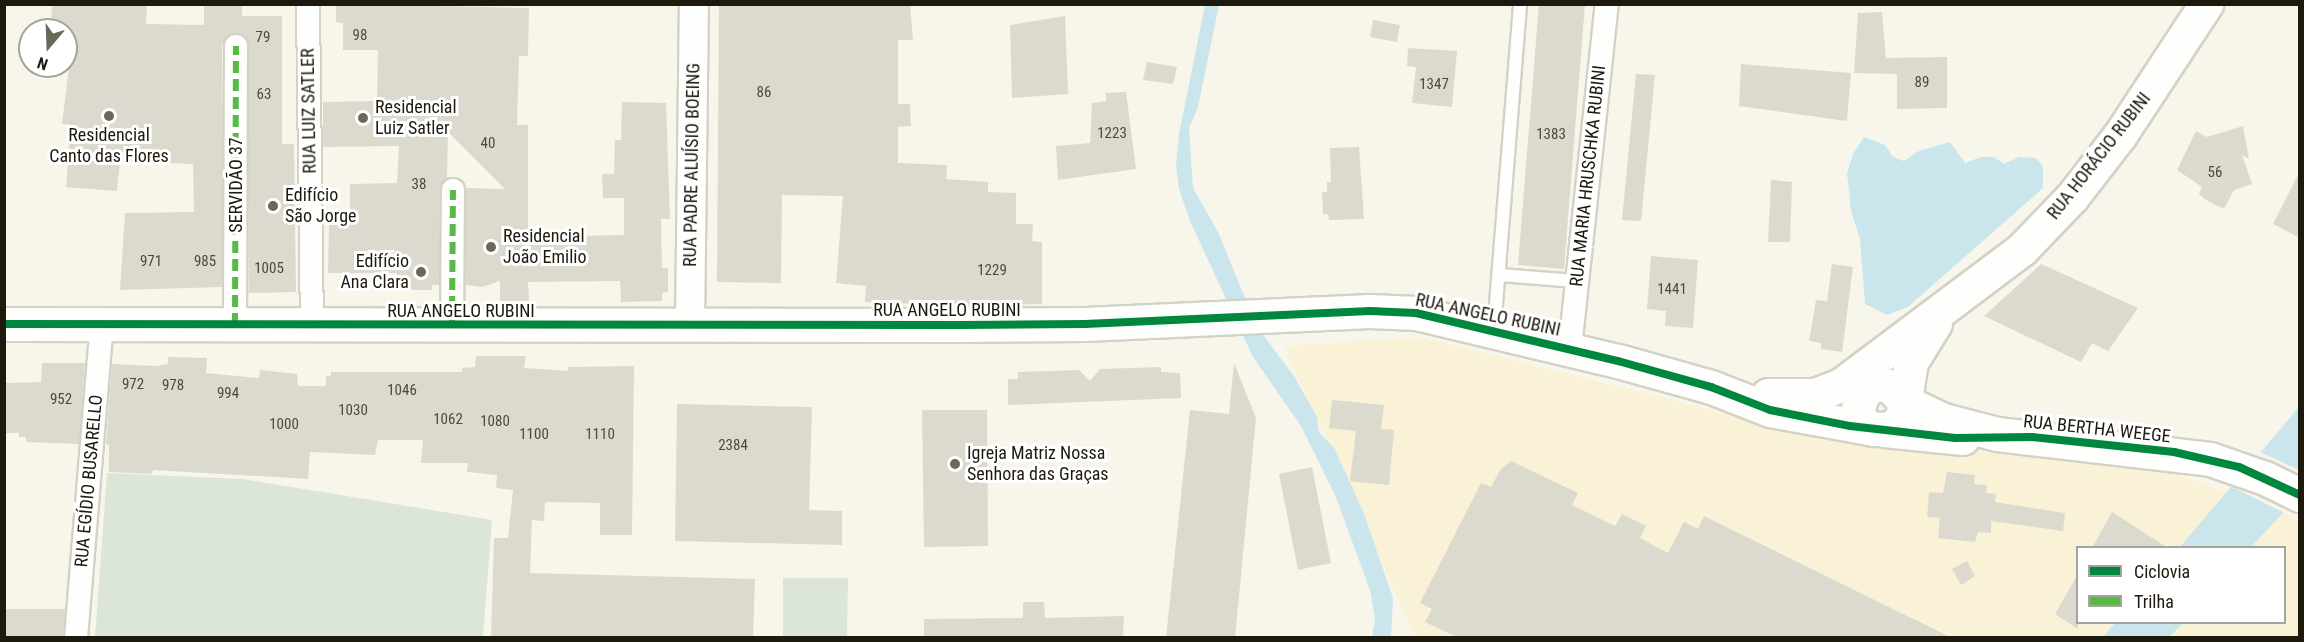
<!DOCTYPE html>
<meta charset="utf-8">
<style>
body{margin:0}
#map{position:relative;width:2304px;height:642px;overflow:hidden;background:#f8f6eb;font-family:"Roboto Condensed",sans-serif}
div>[style]{position:absolute}
[style*='--x']{left:calc(var(--x)*1px);top:calc(var(--y)*1px);width:calc(var(--w)*1px);rotate:calc(var(--a)*1deg)}
.built>*{inset:0;background:#f9f2d6}
.green>*{inset:0;background:#dbe6d8}
.water>*{inset:0;background:#cae5ec}
.pier>*{inset:0;background:#f8f6eb}
.building>*{inset:0;background:#dcdace}
.roads{filter:drop-shadow(2px 0 #d4d2c7) drop-shadow(-2px 0 #d4d2c7) drop-shadow(0 2px #d4d2c7) drop-shadow(0 -2px #d4d2c7)}
.service>*{height:12px;margin:-6px;padding:0 6px;transform-origin:6px;border-radius:6px;background:#fefefc}
.minor>*{height:22px;margin:-11px;padding:0 11px;transform-origin:11px;border-radius:11px;background:#fefefc}
.tertiary>*{height:28px;margin:-14px;padding:0 14px;transform-origin:14px;border-radius:14px;background:#fefefc}
.secondary>*{height:33px;margin:-16.5px;padding:0 16.5px;transform-origin:16.5px;border-radius:16.5px;background:#fefefc}
.primary>*{height:33px;margin:-16.5px;padding:0 16.5px;transform-origin:16.5px;border-radius:16.5px;background:#fefefc}
.quiet>*{height:6px;margin-top:-3px;transform-origin:0;background:repeating-linear-gradient(90deg,#58b947 0 12px,transparent 0 18px)}
.cycleway>*{height:8px;margin:-4px;padding:0 4px;transform-origin:4px;border-radius:4px;background:#00873e}
.dots>*{width:16px;height:16px;translate:-50% -50%;box-sizing:border-box;border:3px solid #fff;border-radius:50%}
span{translate:-50% -50%;white-space:nowrap;text-align:center;line-height:1.15;-webkit-text-stroke:6px #fff;paint-order:stroke}
.number-label{font-size:15px;color:#4d4a3d}
.number-label span{-webkit-text-stroke-width:0}
.poi-label{font-size:18px;color:#1d1a0d}
.left{translate:0 -50%;text-align:left}
.right{translate:-100% -50%;text-align:right}
.street-label{font-size:18px;color:#1d1a0d}
.frame{position:absolute;inset:0;border:6px solid #1d1a0d;pointer-events:none}
.legend{position:absolute;left:2076px;top:546px;width:210px;height:78px;box-sizing:border-box;background:#fff;border:2px solid #a5a39e;margin:0;padding:8px 10px;list-style:none;font-size:18px;color:#1d1a0d}
.legend li{display:flex;align-items:center;gap:12px;height:30px}
.legend b{width:30px;border:2px solid #a5a39e}
.north{position:absolute;left:18px;top:18px;width:60px;height:60px;box-sizing:border-box;background:#fff;border:2px solid #a5a39e;border-radius:50%;rotate:199deg;font-size:16px;font-weight:700;line-height:24px;text-align:center;color:#1d1a0d}
.north::after{content:'';display:block;margin:auto;width:21px;height:27px;background:#6a675b;clip-path:polygon(50% 0,100% 100%,50% 72%,0 100%)}
</style>
<div id="map">
<div class="built">
<i style="clip-path:polygon(evenodd,1420px 337px,1817px 436px,2161px 469px,2284px 512px,2299px 522px,2299px 637px,1415px 637px,1284px 346px,1420px 337px,2078px 548px,2284px 548px,2284px 622px,2078px 622px,2078px 548px)"></i>
</div>
<div class="green">
<i style="clip-path:polygon(107px 473px,243px 479px,492px 520px,483px 637px,95px 637px)"></i>
<i style="clip-path:polygon(783px 578px,848px 578px,847px 637px,783px 637px)"></i>
</div>
<div class="water">
<i style="clip-path:polygon(1205px 5px,1219px 5px,1198px 107px,1189px 128px,1193px 188px,1218px 232px,1257px 327px,1294px 376px,1317px 417px,1319px 432px,1334px 448px,1363px 511px,1393px 598px,1391px 637px,1372px 637px,1375px 619px,1370px 590px,1335px 495px,1301px 426px,1253px 357px,1190px 221px,1179px 189px,1176px 165px,1179px 134px)"></i>
<i style="clip-path:polygon(1864px 137px,1885px 145px,1893px 157px,1904px 161px,1919px 151px,1950px 142px,1965px 163px,1981px 157px,1994px 157px,2004px 164px,2019px 157px,2036px 158px,2043px 167px,2043px 188px,1908px 307px,1887px 315px,1865px 304px,1860px 239px,1851px 211px,1847px 173px,1853px 154px)"></i>
<i style="clip-path:polygon(2299px 407px,2299px 496px,2251px 547px,2179px 548px)"></i>
<i style="clip-path:polygon(2115px 623px,2115px 622px,2183px 623px,2169px 637px,2103px 637px)"></i>
</div>
<div class="pier">
<i style="clip-path:polygon(2258px 451px,2299px 470px,2300px 501px,2287px 514px,2228px 485px)"></i>
</div>
<div class="building">
<i style="clip-path:polygon(52px 4px,147px 4px,146px 24px,204px 25px,204px 4px,242px 4px,242px 16px,282px 16px,282px 144px,294px 144px,296px 292px,249px 293px,249px 46px,247px 39px,237px 33px,229px 35px,222px 46px,222px 287px,120px 290px,125px 213px,194px 212px,193px 164px,120px 161px,117px 191px,66px 187px,71px 125px,62px 124px,70px 58px,66px 57px,66px 30px,56px 30px,56px 23px,51px 22px)"></i>
<i style="clip-path:polygon(336px 4px,529px 8px,528px 56px,519px 56px,517px 125px,528px 125px,528px 237px,624px 235px,624px 198px,603px 198px,602px 174px,614px 174px,615px 140px,621px 140px,622px 102px,666px 103px,670px 219px,661px 219px,662px 268px,668px 268px,668px 292px,662px 293px,662px 301px,621px 302px,620px 281px,528px 282px,529px 302px,500px 301px,500px 281px,482px 287px,466px 285px,466px 188px,505px 189px,448px 132px,447px 178px,440px 190px,439px 285px,432px 285px,432px 290px,408px 290px,408px 284px,397px 284px,397px 273px,328px 273px,329px 224px,350px 224px,350px 184px,397px 183px,399px 146px,323px 147px,323px 102px,377px 101px,378px 50px,343px 50px,343px 23px,336px 22px)"></i>
<i style="clip-path:polygon(719px 4px,910px 4px,913px 40px,898px 40px,898px 104px,910px 104px,911px 126px,898px 127px,898px 163px,947px 165px,946px 179px,988px 182px,988px 192px,1016px 193px,1016px 224px,1033px 224px,1032px 241px,1042px 242px,1042px 304px,965px 306px,865px 302px,866px 286px,836px 283px,843px 196px,782px 195px,781px 283px,717px 282px)"></i>
<i style="clip-path:polygon(1539px 4px,1585px 4px,1564px 269px,1518px 265px)"></i>
<i style="clip-path:polygon(1882px 12px,1886px 58px,1947px 57px,1947px 108px,1897px 109px,1897px 74px,1854px 73px,1858px 13px)"></i>
<i style="clip-path:polygon(1065px 16px,1068px 94px,1012px 98px,1010px 25px)"></i>
<i style="clip-path:polygon(1373px 20px,1400px 25px,1397px 42px,1370px 37px)"></i>
<i style="clip-path:polygon(1408px 48px,1457px 51px,1452px 107px,1412px 103px,1416px 67px,1407px 66px)"></i>
<i style="clip-path:polygon(1147px 62px,1177px 67px,1173px 84px,1143px 80px)"></i>
<i style="clip-path:polygon(1741px 64px,1851px 73px,1847px 121px,1739px 106px)"></i>
<i style="clip-path:polygon(1636px 74px,1655px 75px,1641px 221px,1622px 220px)"></i>
<i style="clip-path:polygon(1126px 92px,1136px 169px,1058px 180px,1056px 146px,1090px 143px,1092px 103px,1106px 101px,1106px 93px)"></i>
<i style="clip-path:polygon(2243px 126px,2249px 159px,2242px 155px,2252px 184px,2234px 190px,2224px 209px,2206px 200px,2199px 194px,2202px 187px,2177px 170px,2196px 131px,2207px 137px)"></i>
<i style="clip-path:polygon(1359px 147px,1364px 219px,1329px 220px,1328px 214px,1323px 214px,1322px 192px,1327px 192px,1327px 182px,1331px 182px,1330px 148px)"></i>
<i style="clip-path:polygon(2300px 171px,2300px 238px,2273px 224px)"></i>
<i style="clip-path:polygon(1771px 180px,1792px 182px,1790px 242px,1768px 242px)"></i>
<i style="clip-path:polygon(1651px 256px,1698px 260px,1693px 328px,1665px 326px,1666px 311px,1647px 309px)"></i>
<i style="clip-path:polygon(1832px 264px,1853px 267px,1842px 352px,1821px 349px,1821px 343px,1809px 341px,1816px 300px,1827px 301px)"></i>
<i style="clip-path:polygon(2041px 264px,2138px 308px,2108px 351px,2092px 343px,2081px 362px,1984px 316px)"></i>
<i style="clip-path:polygon(476px 356px,526px 356px,524px 368px,568px 371px,568px 367px,634px 366px,632px 535px,600px 535px,600px 503px,545px 502px,544px 521px,532px 520px,530px 573px,755px 579px,753px 638px,491px 638px,494px 538px,508px 538px,513px 490px,496px 488px,497px 475px,467px 472px,468px 463px,421px 463px,423px 440px,378px 440px,375px 455px,310px 452px,308px 479px,153px 470px,152px 474px,109px 472px,109px 445px,106px 444px,112px 364px,156px 366px,168px 364px,168px 357px,207px 358px,206px 373px,259px 378px,260px 370px,297px 374px,298px 386px,326px 386px,326px 376px,331px 376px,331px 372px,462px 372px,462px 368px,475px 367px)"></i>
<i style="clip-path:polygon(42px 363px,85px 363px,79px 444px,26px 442px,26px 437px,19px 437px,19px 433px,4px 433px,4px 383px,41px 382px)"></i>
<i style="clip-path:polygon(1234px 363px,1256px 418px,1235px 638px,1166px 638px,1190px 410px,1229px 414px)"></i>
<i style="clip-path:polygon(1161px 367px,1161px 372px,1180px 373px,1181px 398px,1008px 405px,1008px 379px,1018px 379px,1018px 372px,1079px 370px,1090px 381px,1100px 369px)"></i>
<i style="clip-path:polygon(1332px 400px,1384px 405px,1381px 429px,1394px 430px,1389px 485px,1350px 481px,1356px 431px,1329px 428px)"></i>
<i style="clip-path:polygon(677px 404px,812px 407px,809px 510px,842px 511px,842px 545px,675px 541px)"></i>
<i style="clip-path:polygon(922px 410px,987px 410px,988px 546px,924px 547px)"></i>
<i style="clip-path:polygon(1511px 461px,1578px 493px,1572px 505px,1615px 526px,1622px 514px,1646px 526px,1640px 538px,1668px 553px,1684px 522px,1698px 529px,1704px 516px,1952px 638px,1459px 638px,1425px 622px,1432px 609px,1420px 603px,1481px 483px,1491px 487px,1500px 470px)"></i>
<i style="clip-path:polygon(1312px 467px,1331px 563px,1298px 570px,1279px 474px)"></i>
<i style="clip-path:polygon(1947px 472px,1975px 475px,1974px 484px,1987px 485px,1986px 493px,1996px 494px,1995px 502px,2065px 513px,2063px 531px,1991px 521px,1991px 533px,1978px 532px,1975px 542px,1938px 538px,1940px 518px,1927px 517px,1929px 492px,1943px 493px)"></i>
<i style="clip-path:polygon(2112px 512px,2168px 548px,2092px 548px)"></i>
<i style="clip-path:polygon(1967px 561px,1975px 576px,1961px 585px,1952px 569px)"></i>
<i style="clip-path:polygon(2078px 574px,2078px 629px,2055px 614px)"></i>
<i style="clip-path:polygon(1023px 602px,1044px 602px,1045px 618px,1124px 616px,1123px 638px,924px 638px,924px 619px,1023px 618px)"></i>
<i style="clip-path:polygon(4px 609px,65px 609px,63px 638px,4px 638px)"></i>
</div>
<div class="roads">
<div class="service">
<i style="--x:1499;--y:275;--w:78;--a:4.4"></i>
<i style="--x:1494;--y:329;--w:326;--a:-85.4"></i>
</div>
<div class="minor">
<i style="--x:308;--y:4;--w:321;--a:89.3"></i>
<i style="--x:235;--y:325;--w:279;--a:-89.8"></i>
<i style="--x:452;--y:326;--w:136;--a:-89.6"></i>
<i style="--x:1570;--y:348;--w:346;--a:-83.9"></i>
<i style="--x:76;--y:638;--w:315;--a:-85.3"></i>
</div>
<div class="tertiary">
<i style="--x:690;--y:325;--w:321;--a:-89.3"></i>
</div>
<div class="secondary">
<i style="--x:1905;--y:402;--w:42;--a:25.3"></i>
<i style="--x:1943;--y:420;--w:56;--a:14.5"></i>
<i style="--x:1997;--y:434;--w:214;--a:6.7"></i>
<i style="--x:2210;--y:459;--w:58;--a:19.1"></i>
<i style="--x:2265;--y:478;--w:39;--a:26"></i>
<i style="--x:1884;--y:430;--w:79;--a:5.8"></i>
</div>
<div class="primary">
<i style="--x:4;--y:324;--w:957;--a:0.06"></i>
<i style="--x:961;--y:325;--w:124;--a:-0.5"></i>
<i style="--x:1085;--y:324;--w:285;--a:-2.6"></i>
<i style="--x:1370;--y:311;--w:46;--a:2.5"></i>
<i style="--x:1416;--y:313;--w:208;--a:13.4"></i>
<i style="--x:1618;--y:361;--w:97;--a:15.6"></i>
<i style="--x:1711;--y:387;--w:63;--a:21.3"></i>
<i style="--x:1770;--y:410;--w:106;--a:10.4"></i>
<i style="--x:1768;--y:395;--w:47;--a:0"></i>
<i style="--x:1815;--y:395;--w:28;--a:-21"></i>
<i style="--x:1841;--y:385;--w:225;--a:-36.9"></i>
<i style="--x:2021;--y:250;--w:74;--a:-46.1"></i>
<i style="--x:2072;--y:197;--w:78;--a:-52.3"></i>
<i style="--x:2120;--y:135;--w:157;--a:-56.7"></i>
<i style="--x:1905;--y:402;--w:22;--a:-133"></i>
<i style="--x:1890;--y:386;--w:15;--a:-172"></i>
<i style="--x:1875;--y:384;--w:14;--a:146"></i>
<i style="--x:1863;--y:392;--w:21;--a:107"></i>
<i style="--x:1857;--y:412;--w:14;--a:60"></i>
<i style="--x:1864;--y:424;--w:11;--a:27"></i>
<i style="--x:1874;--y:429;--w:17;--a:-3"></i>
<i style="--x:1891;--y:428;--w:15;--a:-42"></i>
<i style="--x:1902;--y:418;--w:57;--a:-80.9"></i>
<i style="--x:1911;--y:362;--w:46;--a:-58.4"></i>
</div>
</div>
<div class="quiet">
<i style="--x:235;--y:325;--w:279;--a:-89.8"></i>
<i style="--x:452;--y:326;--w:136;--a:-89.6"></i>
</div>
<div class="cycleway">
<i style="--x:4;--y:324;--w:957;--a:0.06"></i>
<i style="--x:961;--y:325;--w:124;--a:-0.5"></i>
<i style="--x:1085;--y:324;--w:285;--a:-2.6"></i>
<i style="--x:1370;--y:311;--w:46;--a:2.5"></i>
<i style="--x:1416;--y:313;--w:208;--a:13.4"></i>
<i style="--x:1618;--y:361;--w:97;--a:15.6"></i>
<i style="--x:1711;--y:387;--w:63;--a:21.3"></i>
<i style="--x:1770;--y:410;--w:82;--a:11.3"></i>
<i style="--x:1850;--y:426;--w:106;--a:6.5"></i>
<i style="--x:1955;--y:438;--w:77;--a:-0.7"></i>
<i style="--x:2032;--y:437;--w:143;--a:6"></i>
<i style="--x:2174;--y:452;--w:67;--a:13"></i>
<i style="--x:2239;--y:467;--w:67;--a:24.7"></i>
</div>
<div class="dots">
<i style="left:109px;top:116px;background:#6a675b"></i>
<i style="left:363px;top:118px;background:#6a675b"></i>
<i style="left:273px;top:206px;background:#6a675b"></i>
<i style="left:491px;top:247px;background:#6a675b"></i>
<i style="left:421px;top:272px;background:#6a675b"></i>
<i style="left:955px;top:464px;background:#6a675b"></i>
</div>
<div class="number-label">
<span style="left:360px;top:36px">98</span>
<span style="left:263px;top:38px">79</span>
<span style="left:1922px;top:83px">89</span>
<span style="left:1434px;top:85px">1347</span>
<span style="left:764px;top:93px">86</span>
<span style="left:264px;top:95px">63</span>
<span style="left:1112px;top:134px">1223</span>
<span style="left:1551px;top:135px">1383</span>
<span style="left:488px;top:144px">40</span>
<span style="left:2215px;top:173px">56</span>
<span style="left:419px;top:185px">38</span>
<span style="left:151px;top:262px">971</span>
<span style="left:205px;top:262px">985</span>
<span style="left:269px;top:269px">1005</span>
<span style="left:992px;top:271px">1229</span>
<span style="left:1672px;top:290px">1441</span>
<span style="left:133px;top:385px">972</span>
<span style="left:173px;top:386px">978</span>
<span style="left:402px;top:391px">1046</span>
<span style="left:228px;top:394px">994</span>
<span style="left:61px;top:400px">952</span>
<span style="left:353px;top:411px">1030</span>
<span style="left:448px;top:420px">1062</span>
<span style="left:495px;top:422px">1080</span>
<span style="left:284px;top:425px">1000</span>
<span style="left:534px;top:435px">1100</span>
<span style="left:600px;top:435px">1110</span>
<span style="left:733px;top:446px">2384</span>
</div>
<div class="poi-label">
<span class="left" style="left:375px;top:118px">Residencial<br>Luiz Satler</span>
<span style="left:109px;top:146px">Residencial<br>Canto das Flores</span>
<span class="left" style="left:285px;top:206px">Edifício<br>São Jorge</span>
<span class="left" style="left:503px;top:247px">Residencial<br>João Emilio</span>
<span class="right" style="left:409px;top:272px">Edifício<br>Ana Clara</span>
<span class="left" style="left:967px;top:464px">Igreja Matriz Nossa<br>Senhora das Graças</span>
</div>
<div class="street-label">
<span style="left:309px;top:111px;rotate:-91deg">RUA LUIZ SATLER</span>
<span style="left:2099px;top:156px;rotate:-52deg">RUA HORÁCIO RUBINI</span>
<span style="left:692px;top:165px;rotate:-89deg">RUA PADRE ALUÍSIO BOEING</span>
<span style="left:1588px;top:176px;rotate:-84deg">RUA MARIA HRUSCHKA RUBINI</span>
<span style="left:236px;top:185px;rotate:-90deg">SERVIDÃO 37</span>
<span style="left:947px;top:310px">RUA ANGELO RUBINI</span>
<span style="left:461px;top:311px">RUA ANGELO RUBINI</span>
<span style="left:1488px;top:315px;rotate:12deg">RUA ANGELO RUBINI</span>
<span style="left:2097px;top:429px;rotate:6deg">RUA BERTHA WEEGE</span>
<span style="left:89px;top:481px;rotate:-85deg">RUA EGÍDIO BUSARELLO</span>
</div>
<div class="frame"></div>
<ul class="legend">
<li><b style="height:8px;background:#00873e"></b>Ciclovia</li>
<li><b style="height:8px;background:#58b947"></b>Trilha</li>
</ul>
<div class="north">N</div>
</div>
